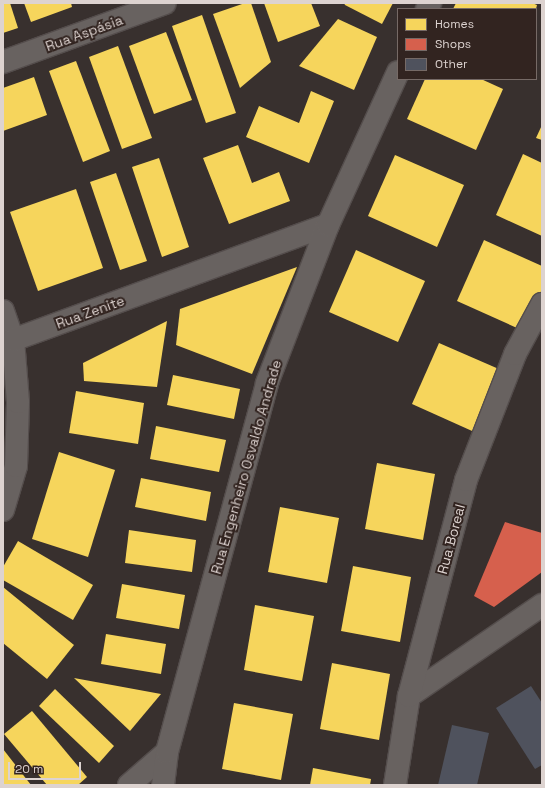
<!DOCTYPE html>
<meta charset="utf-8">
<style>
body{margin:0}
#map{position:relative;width:545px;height:788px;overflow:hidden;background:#38302e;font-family:"Space Grotesk",sans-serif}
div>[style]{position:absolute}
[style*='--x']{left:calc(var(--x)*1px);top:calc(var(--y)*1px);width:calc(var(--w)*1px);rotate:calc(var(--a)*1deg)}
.homes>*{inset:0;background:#f6d55c}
.shops>*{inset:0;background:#d6604d}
.building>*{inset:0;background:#4f525d}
.roads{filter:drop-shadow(1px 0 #544d4c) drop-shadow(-1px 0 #544d4c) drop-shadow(0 1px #544d4c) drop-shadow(0 -1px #544d4c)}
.minor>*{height:22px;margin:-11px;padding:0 11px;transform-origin:11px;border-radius:11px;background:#686260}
.tertiary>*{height:22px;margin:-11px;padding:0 11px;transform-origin:11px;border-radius:11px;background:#686260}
span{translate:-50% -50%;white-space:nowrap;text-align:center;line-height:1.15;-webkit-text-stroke:4px #322420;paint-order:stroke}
.street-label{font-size:14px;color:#ddd3d0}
.frame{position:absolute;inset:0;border:4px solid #ddd3d0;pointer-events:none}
.legend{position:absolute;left:397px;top:8px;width:140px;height:72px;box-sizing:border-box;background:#322420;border:1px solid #766a66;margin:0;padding:5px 7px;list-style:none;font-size:12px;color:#ddd3d0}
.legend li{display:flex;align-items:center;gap:8px;height:20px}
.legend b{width:20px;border:1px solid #766a66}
.scale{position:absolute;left:8px;top:762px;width:73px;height:18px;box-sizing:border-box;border:2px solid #ddd3d0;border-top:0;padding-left:5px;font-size:12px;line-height:14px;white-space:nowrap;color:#ddd3d0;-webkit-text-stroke:3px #322420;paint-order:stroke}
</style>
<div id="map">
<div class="homes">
<i style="clip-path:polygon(3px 3px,10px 3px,18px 28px,3px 33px)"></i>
<i style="clip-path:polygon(24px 3px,71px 3px,72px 7px,31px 22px)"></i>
<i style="clip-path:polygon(245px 3px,251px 3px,271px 62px,240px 88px,213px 14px)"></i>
<i style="clip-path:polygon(264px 3px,311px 3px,320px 26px,278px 42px)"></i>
<i style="clip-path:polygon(344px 3px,393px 3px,382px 24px,345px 5px)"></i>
<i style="clip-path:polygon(456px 3px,532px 3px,537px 5px,536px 9px,453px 9px)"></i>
<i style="clip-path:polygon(202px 15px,236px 113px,206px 123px,172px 26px)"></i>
<i style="clip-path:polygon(338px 19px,377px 37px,354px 90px,299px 66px)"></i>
<i style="clip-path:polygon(166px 32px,192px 100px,154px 114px,129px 46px)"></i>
<i style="clip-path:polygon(118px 46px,152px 138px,122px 149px,89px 57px)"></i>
<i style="clip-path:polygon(76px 61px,110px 151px,83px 162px,49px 71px)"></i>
<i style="clip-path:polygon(34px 77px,47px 115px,3px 131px,3px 88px)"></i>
<i style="clip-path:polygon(425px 79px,481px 79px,503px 89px,476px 150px,407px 119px)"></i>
<i style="clip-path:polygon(311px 91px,334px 101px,309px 163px,246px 137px,259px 106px,299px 123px)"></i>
<i style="clip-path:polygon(542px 125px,542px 140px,536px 138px)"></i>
<i style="clip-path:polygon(238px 145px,252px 183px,279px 172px,290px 201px,229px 224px,203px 158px)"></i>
<i style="clip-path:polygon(523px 154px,542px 163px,542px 236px,496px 215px)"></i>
<i style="clip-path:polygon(395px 155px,464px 185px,437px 247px,368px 216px)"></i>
<i style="clip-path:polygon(159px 158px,189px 247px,162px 257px,132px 167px)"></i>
<i style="clip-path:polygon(116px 173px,147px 261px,120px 270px,90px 182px)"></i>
<i style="clip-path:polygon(76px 189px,103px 268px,38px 291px,10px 212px)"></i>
<i style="clip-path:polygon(484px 240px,542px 266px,542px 296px,526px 332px,457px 301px)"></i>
<i style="clip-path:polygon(356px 250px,425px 281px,398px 342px,329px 312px)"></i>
<i style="clip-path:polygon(297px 267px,252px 374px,176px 345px,180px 309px)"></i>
<i style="clip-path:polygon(167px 321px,157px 387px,84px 381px,83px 363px)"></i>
<i style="clip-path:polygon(439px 343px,508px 373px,481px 435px,412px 404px)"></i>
<i style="clip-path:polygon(173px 375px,240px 389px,234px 419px,167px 405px)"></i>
<i style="clip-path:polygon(76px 391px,144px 403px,138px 444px,69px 433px)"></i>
<i style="clip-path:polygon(156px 426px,226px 440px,219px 472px,150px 459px)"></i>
<i style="clip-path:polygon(59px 452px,115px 470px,88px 557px,32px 539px)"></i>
<i style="clip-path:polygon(377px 463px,435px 474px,423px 540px,365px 529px)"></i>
<i style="clip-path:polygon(141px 478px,211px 492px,206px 521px,135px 507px)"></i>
<i style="clip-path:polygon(280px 507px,339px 518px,327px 583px,268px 572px)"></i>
<i style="clip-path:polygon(129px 530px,196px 540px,192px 572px,125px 563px)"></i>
<i style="clip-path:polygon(18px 541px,93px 585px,73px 620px,3px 580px,3px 567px)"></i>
<i style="clip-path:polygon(353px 566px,411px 577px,400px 642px,341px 631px)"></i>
<i style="clip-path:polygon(122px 584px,185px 595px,179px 629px,116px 618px)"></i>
<i style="clip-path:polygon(3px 587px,74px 645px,47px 679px,3px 643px)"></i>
<i style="clip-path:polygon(255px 605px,314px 616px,302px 681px,244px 670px)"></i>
<i style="clip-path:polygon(106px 634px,166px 644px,161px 674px,101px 664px)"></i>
<i style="clip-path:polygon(332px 663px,390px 674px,379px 740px,320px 729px)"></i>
<i style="clip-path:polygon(74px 678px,161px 694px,130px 731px)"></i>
<i style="clip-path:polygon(55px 689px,114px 746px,99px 763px,39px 706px)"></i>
<i style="clip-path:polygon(234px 703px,293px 714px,281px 780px,222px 769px)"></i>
<i style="clip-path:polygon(32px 711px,87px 777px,78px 785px,47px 785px,4px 734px)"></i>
<i style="clip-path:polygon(3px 749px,31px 785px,3px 785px)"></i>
<i style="clip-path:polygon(313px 768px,371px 779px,370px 785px,310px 785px)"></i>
</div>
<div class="shops">
<i style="clip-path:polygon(505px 522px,542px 533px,542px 572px,494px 607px,474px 596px)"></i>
</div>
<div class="building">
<i style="clip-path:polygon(531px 686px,542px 703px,542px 765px,535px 769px,496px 708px)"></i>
<i style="clip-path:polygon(452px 725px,489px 733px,477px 785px,438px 785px)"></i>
</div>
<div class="roads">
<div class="minor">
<i style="--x:427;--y:9;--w:7;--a:-63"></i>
<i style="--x:3;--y:62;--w:172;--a:-20"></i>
<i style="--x:3;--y:311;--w:31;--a:71"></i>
<i style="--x:3;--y:510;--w:46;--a:-73.5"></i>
<i style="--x:16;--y:466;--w:64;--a:-88.2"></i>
<i style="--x:18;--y:402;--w:62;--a:-94.6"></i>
<i style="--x:13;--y:340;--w:335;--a:-20.1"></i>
<i style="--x:409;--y:696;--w:161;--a:-34.4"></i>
<i style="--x:129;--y:785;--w:50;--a:-41"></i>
<i style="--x:163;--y:785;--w:33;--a:-83"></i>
<i style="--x:167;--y:752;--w:382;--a:-74.8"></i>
<i style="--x:267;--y:383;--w:169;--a:-68.9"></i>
<i style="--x:328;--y:225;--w:168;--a:-65.4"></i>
</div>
<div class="tertiary">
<i style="--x:395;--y:785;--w:90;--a:-81.1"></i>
<i style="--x:409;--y:696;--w:223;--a:-75.2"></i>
<i style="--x:466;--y:480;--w:135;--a:-68.7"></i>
<i style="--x:515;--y:354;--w:57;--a:-61.6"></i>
</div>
</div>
<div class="street-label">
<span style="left:84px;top:33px;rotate:-20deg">Rua Aspásia</span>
<span style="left:90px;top:312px;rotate:-20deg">Rua Zenite</span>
<span style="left:246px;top:467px;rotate:-74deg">Rua Engenheiro Osvaldo Andrade</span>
<span style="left:451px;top:539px;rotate:-75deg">Rua Boreal</span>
</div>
<div class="frame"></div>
<ul class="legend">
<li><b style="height:11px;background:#f6d55c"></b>Homes</li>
<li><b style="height:11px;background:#d6604d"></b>Shops</li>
<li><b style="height:11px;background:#4f525d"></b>Other</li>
</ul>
<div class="scale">20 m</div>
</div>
